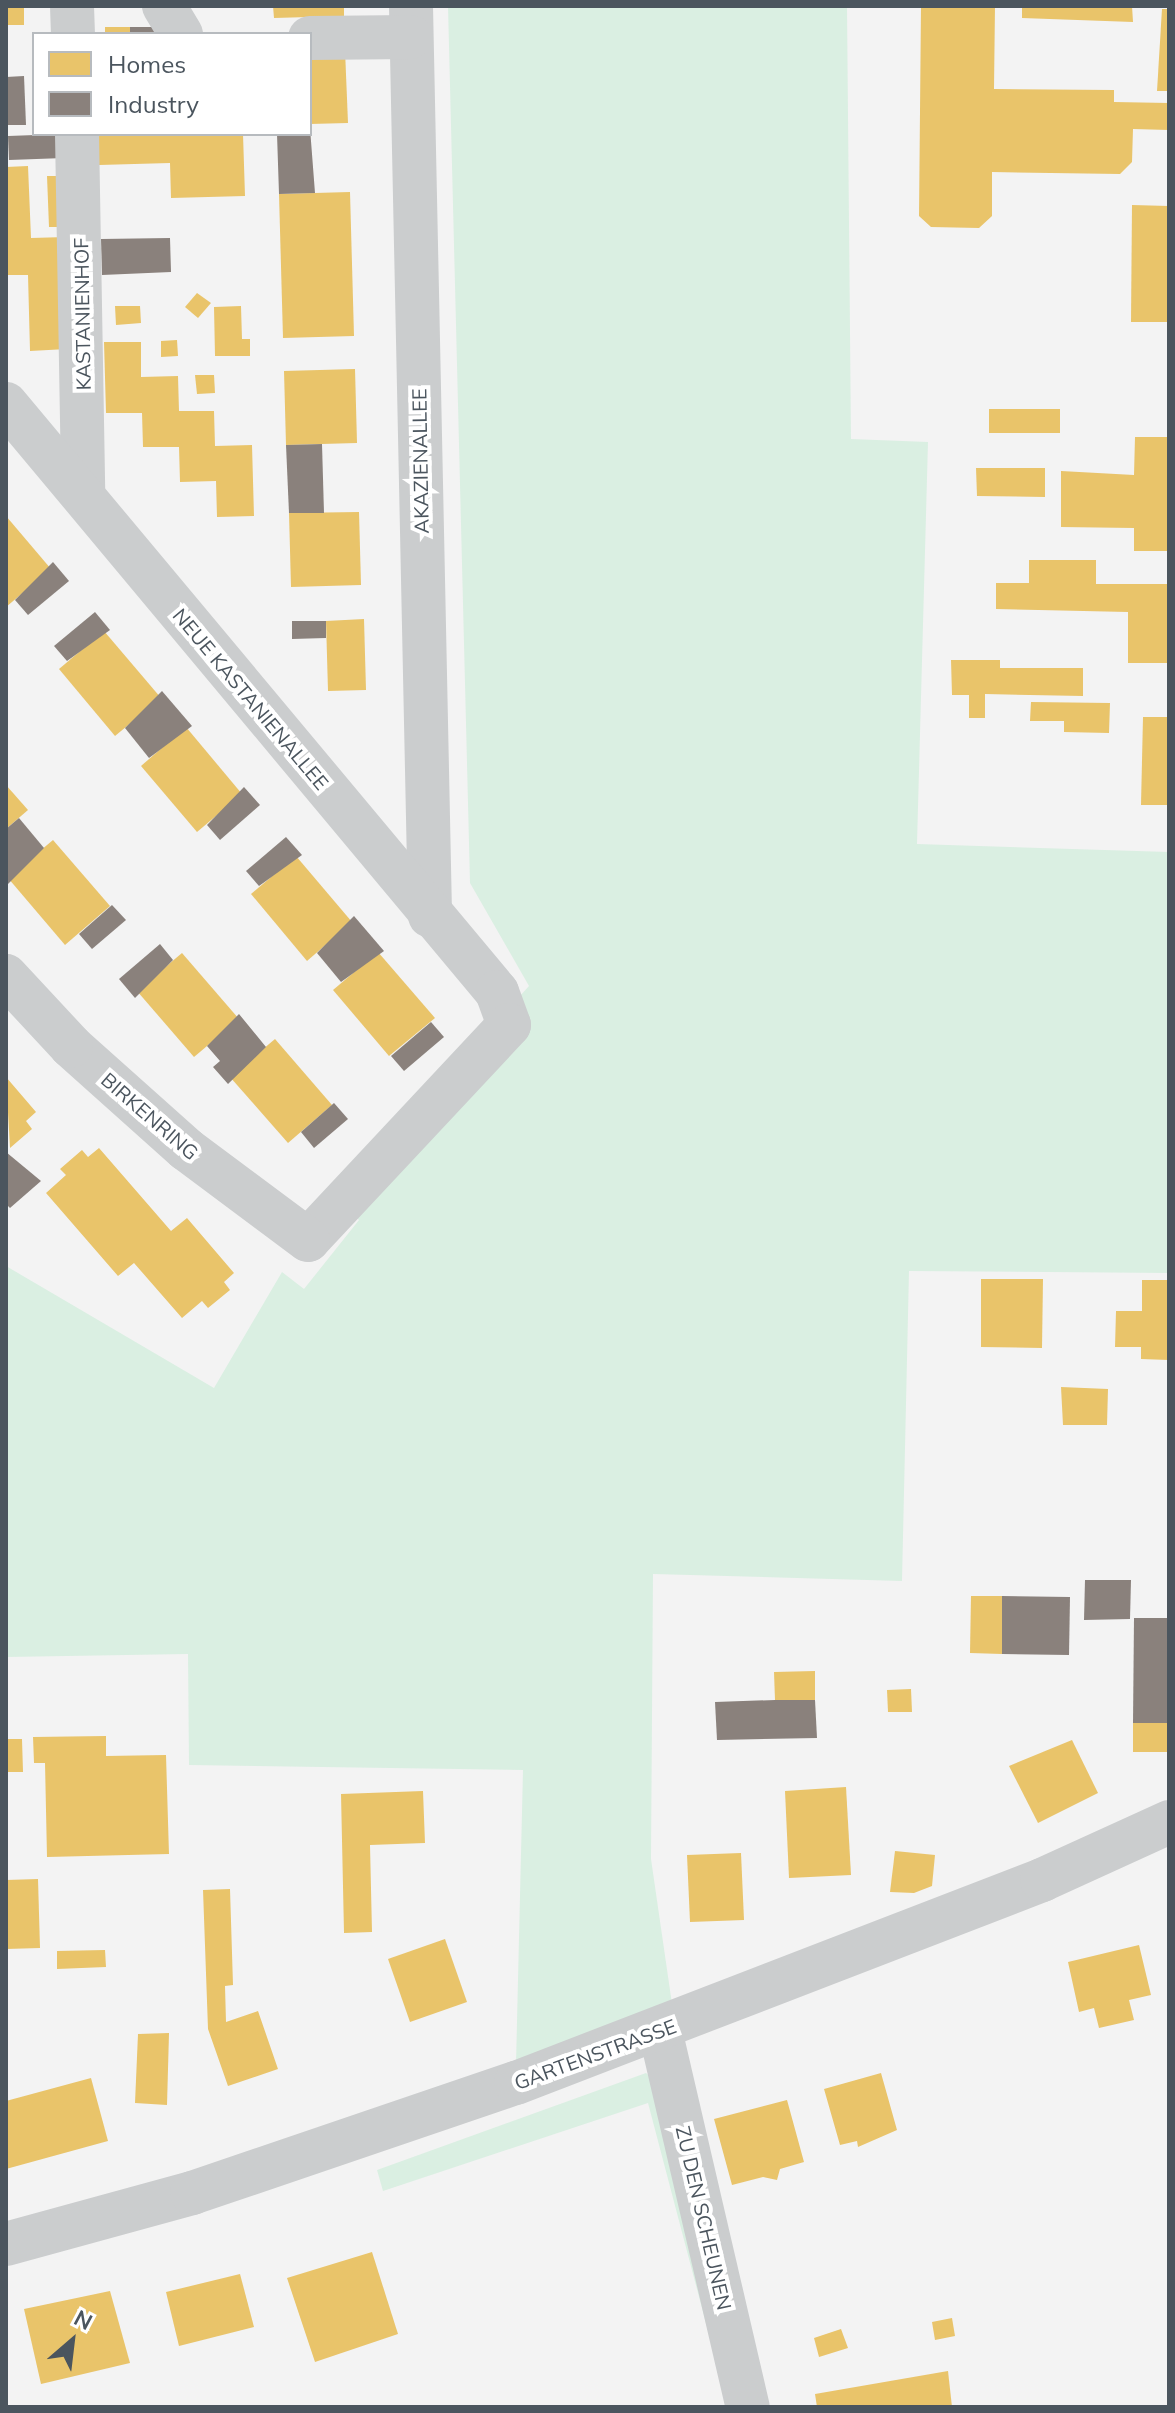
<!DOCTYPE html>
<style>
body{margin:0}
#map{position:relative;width:1175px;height:2413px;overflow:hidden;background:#f3f3f3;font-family:Mulish,sans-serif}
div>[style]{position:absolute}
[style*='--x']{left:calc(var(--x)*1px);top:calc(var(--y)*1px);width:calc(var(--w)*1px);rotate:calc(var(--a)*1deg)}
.green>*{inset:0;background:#daefe2}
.homes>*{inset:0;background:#e9c46a}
.industry>*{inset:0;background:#8a817c}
.minor>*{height:44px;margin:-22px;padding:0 22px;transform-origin:22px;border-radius:22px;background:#cbcdce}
span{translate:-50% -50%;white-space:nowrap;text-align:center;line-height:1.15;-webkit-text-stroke:8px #fff;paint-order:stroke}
.street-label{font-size:20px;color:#4b555e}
.frame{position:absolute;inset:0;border:8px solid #4b555e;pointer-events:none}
.legend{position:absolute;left:32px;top:32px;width:280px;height:104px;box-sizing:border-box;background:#fff;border:2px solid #b7bbbf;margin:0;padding:10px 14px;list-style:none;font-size:24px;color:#4b555e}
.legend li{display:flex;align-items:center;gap:16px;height:40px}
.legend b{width:40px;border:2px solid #b7bbbf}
.north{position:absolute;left:32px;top:2301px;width:80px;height:80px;-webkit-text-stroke:6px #fff;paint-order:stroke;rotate:28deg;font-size:22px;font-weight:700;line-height:32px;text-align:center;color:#4b555e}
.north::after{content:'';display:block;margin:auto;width:28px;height:36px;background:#4b555e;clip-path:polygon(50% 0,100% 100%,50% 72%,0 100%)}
</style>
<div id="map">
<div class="green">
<i style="clip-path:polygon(448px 6px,847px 6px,851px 439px,928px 442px,917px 844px,1169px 852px,1169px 1273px,909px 1271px,902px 1581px,653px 1574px,651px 1859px,672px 2004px,516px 2064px,523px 1770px,189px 1765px,188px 1654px,6px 1657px,6px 1266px,214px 1388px,282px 1272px,304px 1289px,359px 1220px,336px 1198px,529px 986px,470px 883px)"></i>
<i style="clip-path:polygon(646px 2073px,665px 2089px,728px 2407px,648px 2103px,383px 2191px,377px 2170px)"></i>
</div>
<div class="homes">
<i style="clip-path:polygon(6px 6px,24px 6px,24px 25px,6px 25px)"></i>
<i style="clip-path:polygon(273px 6px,344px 6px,344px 16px,274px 18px)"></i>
<i style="clip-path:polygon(921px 6px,995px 6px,994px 89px,1114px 90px,1114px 102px,1169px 103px,1169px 130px,1133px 129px,1132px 162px,1120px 174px,992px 172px,992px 216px,979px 228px,931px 227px,919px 216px)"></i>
<i style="clip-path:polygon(1022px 6px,1132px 6px,1133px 22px,1022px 18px)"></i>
<i style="clip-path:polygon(1162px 9px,1169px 9px,1169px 91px,1157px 91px)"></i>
<i style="clip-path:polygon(105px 27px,130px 27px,130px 34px,105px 34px)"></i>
<i style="clip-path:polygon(345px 50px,348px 123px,310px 124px,310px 51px)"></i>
<i style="clip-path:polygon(98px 134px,243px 134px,245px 196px,171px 198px,170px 163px,99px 165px)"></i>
<i style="clip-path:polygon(28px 166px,31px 238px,66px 237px,67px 349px,30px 351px,28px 275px,6px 275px,6px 167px)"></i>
<i style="clip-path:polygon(47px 176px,63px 176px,65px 227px,49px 227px)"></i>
<i style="clip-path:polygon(350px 192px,354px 336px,283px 338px,279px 194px)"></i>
<i style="clip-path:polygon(1132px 205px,1169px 206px,1169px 322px,1131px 322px)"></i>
<i style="clip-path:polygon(197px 293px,211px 303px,198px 318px,185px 307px)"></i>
<i style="clip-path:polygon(115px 306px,140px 306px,141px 323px,116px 325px)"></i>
<i style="clip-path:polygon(241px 306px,242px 339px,250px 339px,250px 356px,215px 356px,214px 307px)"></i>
<i style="clip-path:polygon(177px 340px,178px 356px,161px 357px,161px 341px)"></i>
<i style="clip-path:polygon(104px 342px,141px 342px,141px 377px,178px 376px,179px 411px,214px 411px,215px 446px,252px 445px,254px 516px,217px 517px,216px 481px,180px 482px,179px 447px,143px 447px,142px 413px,106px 413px)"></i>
<i style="clip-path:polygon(355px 369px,357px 443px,286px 445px,284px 371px)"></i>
<i style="clip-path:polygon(195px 375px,214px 375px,215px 393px,197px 394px)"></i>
<i style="clip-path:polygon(989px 409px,1060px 409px,1060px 433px,989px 433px)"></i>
<i style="clip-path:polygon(1135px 437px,1169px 437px,1169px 551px,1134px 551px,1134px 528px,1061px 527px,1061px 471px,1134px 475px)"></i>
<i style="clip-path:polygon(976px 468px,1045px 468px,1045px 497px,977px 496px)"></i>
<i style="clip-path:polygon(359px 512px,361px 585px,291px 587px,289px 513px)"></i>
<i style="clip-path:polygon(6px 516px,51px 569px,6px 607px)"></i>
<i style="clip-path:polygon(1029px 560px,1096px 560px,1096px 584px,1169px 584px,1169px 663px,1128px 663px,1128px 612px,996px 609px,996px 583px,1029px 583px)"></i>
<i style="clip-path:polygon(364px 619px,366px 690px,328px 691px,326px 621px)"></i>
<i style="clip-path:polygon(104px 631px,161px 698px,115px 736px,59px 669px)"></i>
<i style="clip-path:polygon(951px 660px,1000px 660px,1000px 668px,1083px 668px,1083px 696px,985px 694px,985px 718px,969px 718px,969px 695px,952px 695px)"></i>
<i style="clip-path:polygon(1031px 702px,1110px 703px,1109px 733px,1064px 732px,1064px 721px,1030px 721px)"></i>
<i style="clip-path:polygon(1143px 717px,1169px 717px,1169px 805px,1141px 805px)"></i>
<i style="clip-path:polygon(186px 727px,242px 794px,197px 832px,141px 766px)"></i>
<i style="clip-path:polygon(6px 785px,28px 810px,6px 829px)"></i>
<i style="clip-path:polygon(53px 840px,110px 906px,65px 945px,8px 878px)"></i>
<i style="clip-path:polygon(296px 856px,352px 922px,307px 961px,251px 894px)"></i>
<i style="clip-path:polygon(378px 952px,435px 1018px,389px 1056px,333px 990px)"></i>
<i style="clip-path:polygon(182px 953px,239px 1019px,194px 1057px,137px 991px)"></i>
<i style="clip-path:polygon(275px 1039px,332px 1105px,288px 1143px,230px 1077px)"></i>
<i style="clip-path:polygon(6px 1077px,36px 1112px,26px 1121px,32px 1129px,10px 1148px)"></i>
<i style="clip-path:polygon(99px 1148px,171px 1231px,187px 1218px,234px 1273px,224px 1282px,230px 1290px,208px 1308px,202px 1301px,182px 1318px,134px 1263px,118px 1276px,46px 1193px,66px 1175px,60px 1169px,82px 1150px,88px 1157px)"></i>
<i style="clip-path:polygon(981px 1279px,1043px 1279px,1042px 1348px,981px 1347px)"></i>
<i style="clip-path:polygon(1142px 1280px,1169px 1280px,1169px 1360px,1141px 1359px,1141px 1347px,1115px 1347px,1116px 1311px,1142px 1311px)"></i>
<i style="clip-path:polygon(1061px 1387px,1108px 1389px,1107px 1425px,1063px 1425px)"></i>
<i style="clip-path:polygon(971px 1596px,1002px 1596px,1002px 1654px,970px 1653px)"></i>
<i style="clip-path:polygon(815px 1671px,815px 1700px,775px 1700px,774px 1672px)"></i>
<i style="clip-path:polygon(911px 1689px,912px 1712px,888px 1712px,887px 1690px)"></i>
<i style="clip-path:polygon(1133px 1723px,1169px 1723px,1169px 1752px,1133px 1752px)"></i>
<i style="clip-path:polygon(106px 1736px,106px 1756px,166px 1755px,169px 1854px,47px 1857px,45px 1763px,34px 1763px,33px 1737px)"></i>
<i style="clip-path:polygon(6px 1739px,22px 1739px,23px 1772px,6px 1772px)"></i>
<i style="clip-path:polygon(1072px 1740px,1098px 1793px,1038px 1823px,1009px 1766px)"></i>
<i style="clip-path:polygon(846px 1787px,851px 1875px,789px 1878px,785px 1791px)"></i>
<i style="clip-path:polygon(423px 1791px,425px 1843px,370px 1845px,372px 1932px,344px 1933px,341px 1794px)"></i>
<i style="clip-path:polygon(895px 1851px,935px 1855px,932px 1886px,914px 1893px,890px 1892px)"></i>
<i style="clip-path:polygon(741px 1853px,744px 1920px,690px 1922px,687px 1855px)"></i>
<i style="clip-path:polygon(38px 1879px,40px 1948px,6px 1949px,6px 1880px)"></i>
<i style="clip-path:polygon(230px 1889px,233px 1985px,225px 1986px,226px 2022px,258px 2011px,278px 2069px,228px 2086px,208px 2029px,203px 1890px)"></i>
<i style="clip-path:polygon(445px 1939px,467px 2002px,410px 2022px,388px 1959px)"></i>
<i style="clip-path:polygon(1139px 1945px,1151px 1995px,1129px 2000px,1134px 2020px,1099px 2028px,1094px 2008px,1079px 2012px,1068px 1962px)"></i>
<i style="clip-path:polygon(105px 1950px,106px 1967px,57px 1969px,57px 1951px)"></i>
<i style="clip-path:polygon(169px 2033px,167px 2105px,135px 2103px,138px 2034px)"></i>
<i style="clip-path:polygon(881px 2073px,897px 2130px,858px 2147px,857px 2141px,840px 2145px,824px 2089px)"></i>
<i style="clip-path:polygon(91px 2078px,108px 2141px,6px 2169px,6px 2101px)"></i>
<i style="clip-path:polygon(787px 2100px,804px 2162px,780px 2169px,777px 2180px,763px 2177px,732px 2185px,714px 2119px)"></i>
<i style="clip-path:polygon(372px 2252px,398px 2334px,315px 2362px,287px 2278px)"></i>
<i style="clip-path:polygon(240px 2274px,254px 2327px,179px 2346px,166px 2292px)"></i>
<i style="clip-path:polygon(110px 2291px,130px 2363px,41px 2384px,24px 2309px)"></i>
<i style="clip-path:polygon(952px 2318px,955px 2336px,935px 2340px,932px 2322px)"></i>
<i style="clip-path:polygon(841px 2329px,848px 2348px,819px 2357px,814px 2338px)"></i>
<i style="clip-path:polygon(948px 2371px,952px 2407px,817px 2407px,815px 2394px)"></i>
</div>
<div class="industry">
<i style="clip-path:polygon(130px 27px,154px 27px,154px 34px,130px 34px)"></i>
<i style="clip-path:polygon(24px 76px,26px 125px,6px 125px,6px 77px)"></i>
<i style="clip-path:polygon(310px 128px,315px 193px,279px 194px,277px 134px,310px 134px)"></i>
<i style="clip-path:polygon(63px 134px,64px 158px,9px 160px,8px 136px)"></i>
<i style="clip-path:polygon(170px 238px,171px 272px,102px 275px,101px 239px)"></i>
<i style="clip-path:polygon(322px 444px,324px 513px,289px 513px,286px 445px)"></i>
<i style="clip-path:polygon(53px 562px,69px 581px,28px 615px,15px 600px)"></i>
<i style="clip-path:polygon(95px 612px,110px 630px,67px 661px,54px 646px)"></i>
<i style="clip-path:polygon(292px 621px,326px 621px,326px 638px,292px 639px)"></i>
<i style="clip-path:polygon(162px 691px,192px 726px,149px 758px,125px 728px)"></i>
<i style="clip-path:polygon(244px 787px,260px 805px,220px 840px,207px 825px)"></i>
<i style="clip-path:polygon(19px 818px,44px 848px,6px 886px,6px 829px)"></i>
<i style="clip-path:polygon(286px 837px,302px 855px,259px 886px,246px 871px)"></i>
<i style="clip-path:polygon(112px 905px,126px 920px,92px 949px,79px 934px)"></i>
<i style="clip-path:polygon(354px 916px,384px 951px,341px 982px,317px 953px)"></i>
<i style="clip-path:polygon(160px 944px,173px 960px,135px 998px,119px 979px)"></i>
<i style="clip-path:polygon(239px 1014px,266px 1047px,228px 1084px,213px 1067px,220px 1061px,207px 1046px)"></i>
<i style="clip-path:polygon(431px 1022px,444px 1037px,404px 1071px,391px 1056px)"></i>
<i style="clip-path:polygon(334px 1103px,348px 1119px,314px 1148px,301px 1132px)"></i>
<i style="clip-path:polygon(6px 1152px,41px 1181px,10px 1208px,6px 1204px)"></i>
<i style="clip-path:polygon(1085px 1580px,1131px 1580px,1130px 1619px,1084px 1620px)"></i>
<i style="clip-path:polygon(1002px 1596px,1070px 1597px,1069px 1655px,1002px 1654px)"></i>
<i style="clip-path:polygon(1134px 1618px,1169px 1618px,1169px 1723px,1133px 1723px)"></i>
<i style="clip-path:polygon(775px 1700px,815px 1700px,817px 1738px,717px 1740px,715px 1702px)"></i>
</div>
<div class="minor">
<i style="--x:72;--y:6;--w:28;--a:88"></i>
<i style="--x:164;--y:6;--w:33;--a:59"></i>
<i style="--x:411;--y:6;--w:910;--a:88.8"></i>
<i style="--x:310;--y:38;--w:101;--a:-0.6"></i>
<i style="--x:77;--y:134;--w:360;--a:89"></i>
<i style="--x:6;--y:404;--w:766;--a:50.14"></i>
<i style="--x:497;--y:992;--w:35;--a:70"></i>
<i style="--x:509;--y:1025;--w:294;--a:133.1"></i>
<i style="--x:308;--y:1240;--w:152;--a:-143.3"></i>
<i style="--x:186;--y:1149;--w:154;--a:-138.2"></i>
<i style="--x:71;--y:1046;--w:96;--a:-132.9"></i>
<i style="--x:660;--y:2030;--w:387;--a:76.9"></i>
<i style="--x:6;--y:2244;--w:193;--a:-15.3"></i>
<i style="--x:192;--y:2193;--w:342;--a:-18.8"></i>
<i style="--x:516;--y:2083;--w:564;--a:-21.1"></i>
<i style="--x:1042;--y:1880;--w:140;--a:-24.5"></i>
</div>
<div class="street-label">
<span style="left:82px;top:314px;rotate:-91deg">KASTANIENHOF</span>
<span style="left:420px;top:461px;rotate:-91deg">AKAZIENALLEE</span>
<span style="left:251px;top:699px;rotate:50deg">NEUE KASTANIENALLEE</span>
<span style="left:150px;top:1116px;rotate:41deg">BIRKENRING</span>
<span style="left:595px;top:2054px;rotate:-20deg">GARTENSTRASSE</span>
<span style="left:704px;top:2218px;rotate:77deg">ZU DEN SCHEUNEN</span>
</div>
<div class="frame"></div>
<ul class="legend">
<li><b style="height:22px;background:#e9c46a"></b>Homes</li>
<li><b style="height:22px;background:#8a817c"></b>Industry</li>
</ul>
<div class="north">N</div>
</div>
